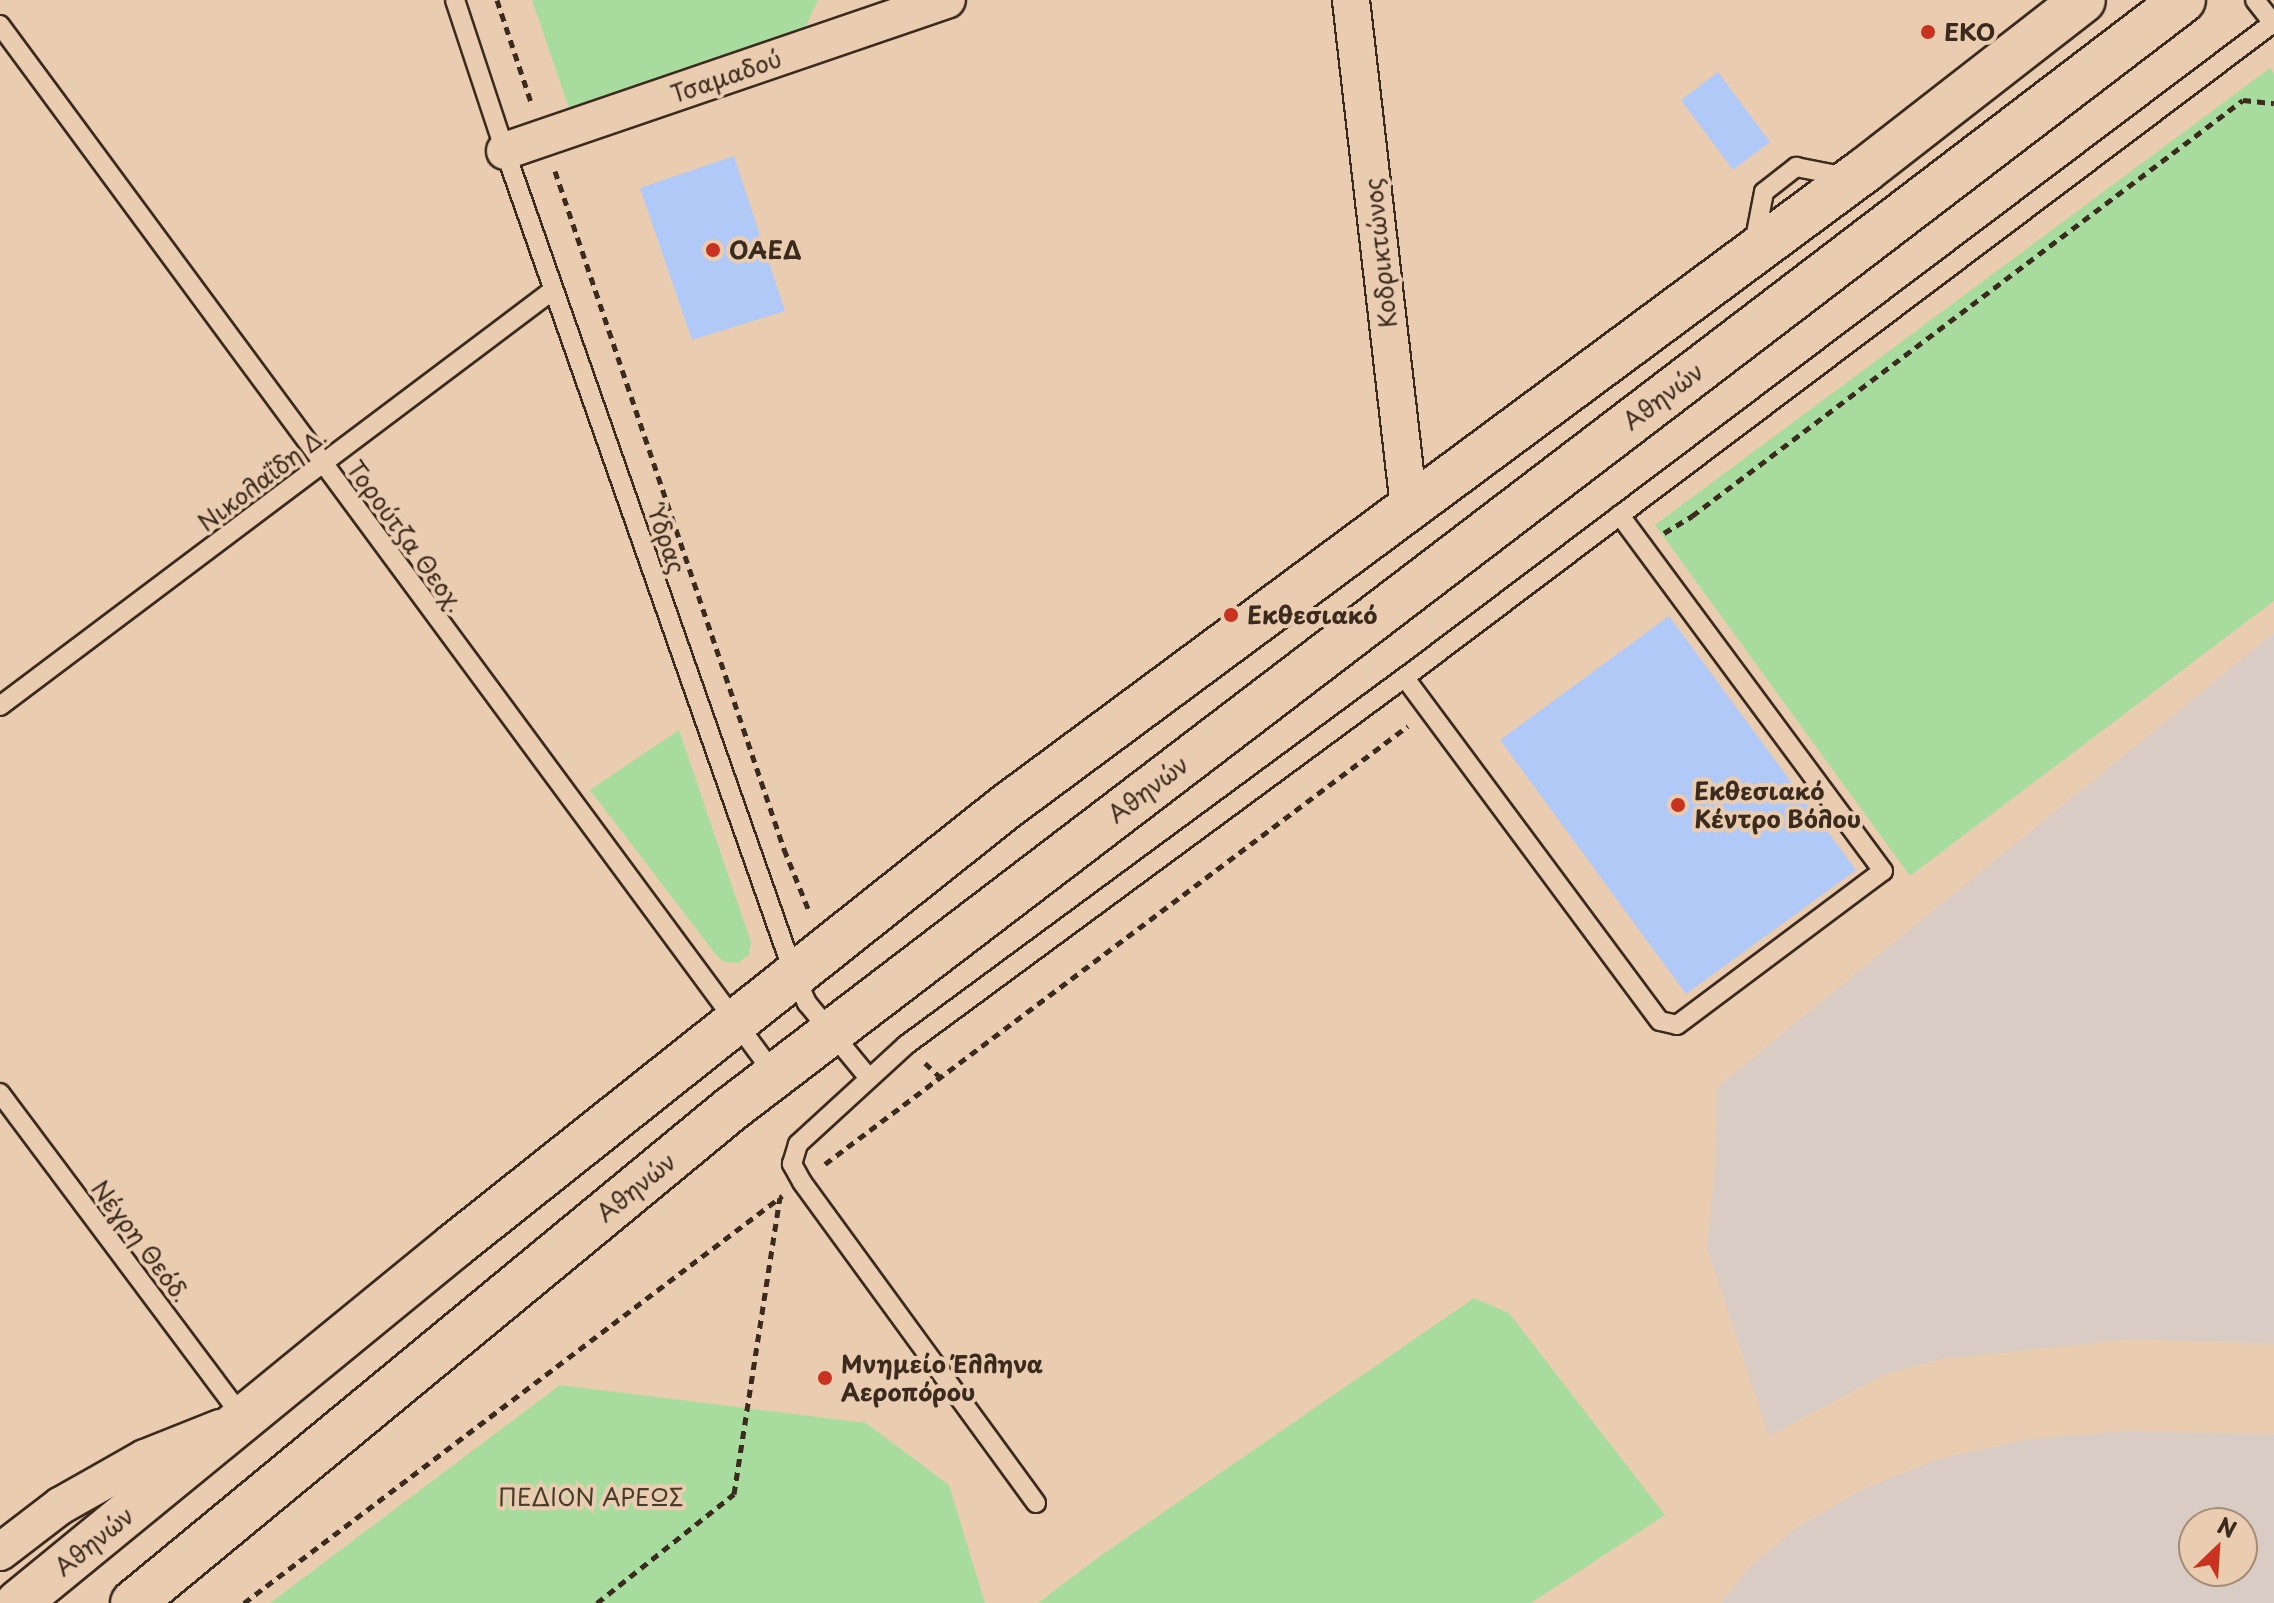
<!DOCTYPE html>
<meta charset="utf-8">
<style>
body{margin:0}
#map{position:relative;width:2274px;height:1603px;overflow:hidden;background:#eacdb0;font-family:"Playpen Sans",sans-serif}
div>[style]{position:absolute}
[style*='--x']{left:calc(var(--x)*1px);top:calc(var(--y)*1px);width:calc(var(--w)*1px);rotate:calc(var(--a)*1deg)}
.built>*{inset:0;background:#d9ccc5}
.green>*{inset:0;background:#a8dc9f}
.building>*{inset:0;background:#b0c9f7}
.path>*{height:5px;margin-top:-2.5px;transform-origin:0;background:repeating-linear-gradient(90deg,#3b2a1e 0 8px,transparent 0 14px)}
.roads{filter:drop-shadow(2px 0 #3b2a1e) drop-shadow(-2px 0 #3b2a1e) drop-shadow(0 2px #3b2a1e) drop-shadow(0 -2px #3b2a1e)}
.service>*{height:18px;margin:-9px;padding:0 9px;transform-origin:9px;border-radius:9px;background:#eacdb0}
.minor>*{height:36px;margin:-18px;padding:0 18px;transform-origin:18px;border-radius:18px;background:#eacdb0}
.primary>*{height:44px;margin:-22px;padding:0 22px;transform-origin:22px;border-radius:22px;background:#eacdb0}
.dots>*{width:22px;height:22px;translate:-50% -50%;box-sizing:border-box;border:4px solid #eacdb0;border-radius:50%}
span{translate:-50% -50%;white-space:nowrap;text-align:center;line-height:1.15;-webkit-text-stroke:8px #eacdb0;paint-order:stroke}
.poi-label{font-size:24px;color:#3b2a1e;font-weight:700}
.left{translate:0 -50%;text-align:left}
.street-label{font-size:24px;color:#3b2a1e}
.park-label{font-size:24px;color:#463c2b}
.north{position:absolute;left:2178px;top:1507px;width:80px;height:80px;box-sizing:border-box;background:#eacdb0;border:2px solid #a48c76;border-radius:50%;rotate:25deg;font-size:22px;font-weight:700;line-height:32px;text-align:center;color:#3b2a1e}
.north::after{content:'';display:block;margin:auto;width:28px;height:36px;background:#c8321e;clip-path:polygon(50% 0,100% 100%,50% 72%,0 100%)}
</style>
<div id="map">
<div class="built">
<i style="clip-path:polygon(2274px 633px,2274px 1344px,2132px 1339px,1942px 1359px,1885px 1374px,1769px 1436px,1707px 1247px,1715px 1172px,1717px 1087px)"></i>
<i style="clip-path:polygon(evenodd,2126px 1431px,2274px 1434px,2274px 1603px,1720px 1603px,1750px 1567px,1795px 1529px,1861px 1490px,1939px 1459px,2029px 1439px,2126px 1431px,2242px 1523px,2242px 1571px,2194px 1571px,2194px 1523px,2242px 1523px)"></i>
</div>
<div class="green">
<i style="clip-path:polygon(532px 0,818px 0,804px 30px,569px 108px)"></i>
<i style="clip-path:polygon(2270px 68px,2274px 73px,2274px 601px,1910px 876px,1655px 525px)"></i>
<i style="clip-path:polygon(679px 730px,751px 942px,749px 955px,738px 963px,724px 962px,717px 956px,590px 790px)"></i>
<i style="clip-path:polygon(1474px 1298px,1509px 1313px,1665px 1515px,1531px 1603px,1038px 1603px,1100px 1556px)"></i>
<i style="clip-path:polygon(560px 1385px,866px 1423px,949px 1485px,985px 1603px,270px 1603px)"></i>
</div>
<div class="building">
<i style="clip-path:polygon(1718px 72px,1770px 142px,1733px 170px,1681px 100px)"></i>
<i style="clip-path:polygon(734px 156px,785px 311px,692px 340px,640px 188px)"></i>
<i style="clip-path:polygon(1669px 616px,1856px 870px,1686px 994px,1500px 740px)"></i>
</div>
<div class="path">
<i style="--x:497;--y:0;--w:111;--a:71.6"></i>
<i style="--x:555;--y:171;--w:716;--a:71.34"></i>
<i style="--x:784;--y:849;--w:67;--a:68"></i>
<i style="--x:1664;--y:533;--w:33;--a:-31"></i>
<i style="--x:1692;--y:516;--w:690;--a:-37.05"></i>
<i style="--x:2243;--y:100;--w:31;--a:6"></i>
<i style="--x:925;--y:1063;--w:22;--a:43"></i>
<i style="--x:825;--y:1164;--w:729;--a:-36.92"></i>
<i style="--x:244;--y:1603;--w:675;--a:-37.11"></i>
<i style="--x:597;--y:1603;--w:175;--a:-38.5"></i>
<i style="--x:734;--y:1494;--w:300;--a:-81.2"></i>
</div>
<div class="roads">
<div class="service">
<i style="--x:455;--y:0;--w:159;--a:71.7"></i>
<i style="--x:505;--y:151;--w:872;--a:70.65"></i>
<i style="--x:794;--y:974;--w:32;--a:66"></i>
<i style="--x:807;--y:1003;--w:96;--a:50.5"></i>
<i style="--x:2255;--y:0;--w:31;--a:52"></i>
<i style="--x:0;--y:25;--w:1305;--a:53.57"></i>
<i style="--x:1754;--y:244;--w:53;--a:-79.1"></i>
<i style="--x:1764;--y:192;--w:41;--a:-38"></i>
<i style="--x:1796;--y:167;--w:52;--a:11.1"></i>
<i style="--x:1405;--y:678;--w:427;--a:53.4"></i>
<i style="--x:1660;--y:1021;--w:17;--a:13"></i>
<i style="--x:1677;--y:1025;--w:257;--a:-36.8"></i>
<i style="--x:1883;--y:871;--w:443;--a:-126.5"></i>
<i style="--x:0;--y:706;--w:692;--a:-36.95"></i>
<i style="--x:0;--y:1093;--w:407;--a:53.2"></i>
<i style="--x:1036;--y:1503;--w:397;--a:-126.1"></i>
<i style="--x:802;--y:1182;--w:21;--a:-119"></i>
<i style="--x:792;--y:1164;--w:21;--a:-73"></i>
<i style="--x:798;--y:1144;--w:147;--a:-42.5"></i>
<i style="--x:906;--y:1045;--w:629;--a:-36.4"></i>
<i style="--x:1412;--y:672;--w:1078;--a:-37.01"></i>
</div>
<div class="minor">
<i style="--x:1351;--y:0;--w:510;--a:83.47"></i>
<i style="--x:505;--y:151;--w:467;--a:-18.9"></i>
<i style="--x:0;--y:1552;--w:76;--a:-37.5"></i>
<i style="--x:60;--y:1506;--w:98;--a:-29.5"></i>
<i style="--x:145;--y:1458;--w:81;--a:-21.8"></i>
</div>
<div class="primary">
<i style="--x:18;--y:1603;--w:564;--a:-39.31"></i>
<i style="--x:454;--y:1246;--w:707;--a:-38.51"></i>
<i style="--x:1007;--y:806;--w:1068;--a:-36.55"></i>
<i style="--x:1865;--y:170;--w:276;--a:-37.9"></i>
<i style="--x:133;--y:1603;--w:776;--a:-39.56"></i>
<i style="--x:731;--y:1109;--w:1827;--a:-37.37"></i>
</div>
</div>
<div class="dots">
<i style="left:1928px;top:32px;background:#c8321e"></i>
<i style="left:713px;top:250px;background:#c8321e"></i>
<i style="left:1231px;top:615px;background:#c8321e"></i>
<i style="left:1678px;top:805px;background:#c8321e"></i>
<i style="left:825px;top:1378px;background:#c8321e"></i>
</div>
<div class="poi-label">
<span class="left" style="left:1944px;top:32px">EKO</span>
<span class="left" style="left:729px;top:250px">ΟΑΕΔ</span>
<span class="left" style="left:1247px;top:615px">Εκθεσιακό</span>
<span class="left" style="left:1694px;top:805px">Εκθεσιακό<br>Κέντρο Βόλου</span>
<span class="left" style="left:841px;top:1378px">Μνημείο Έλληνα<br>Αεροπόρου</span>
</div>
<div class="street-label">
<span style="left:726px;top:76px;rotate:-19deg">Τσαμαδού</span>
<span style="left:1380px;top:253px;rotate:-96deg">Κοδρικτώνος</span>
<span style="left:1663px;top:396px;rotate:-37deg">Αθηνών</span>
<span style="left:262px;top:479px;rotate:-37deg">Νικολαΐδη Δ.</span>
<span style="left:406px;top:536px;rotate:54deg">Τορούτζα Θεοχ.</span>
<span style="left:667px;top:540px;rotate:71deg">Ύδρας</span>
<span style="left:1148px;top:789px;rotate:-37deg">Αθηνών</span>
<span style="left:636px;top:1187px;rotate:-39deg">Αθηνών</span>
<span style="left:141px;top:1241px;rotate:53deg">Νέγρη Θεόδ.</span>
<span style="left:94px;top:1541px;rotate:-39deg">Αθηνών</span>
</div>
<div class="park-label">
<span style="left:591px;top:1497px">ΠΕΔΙΟΝ ΑΡΕΩΣ</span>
</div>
<div class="north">N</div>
</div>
